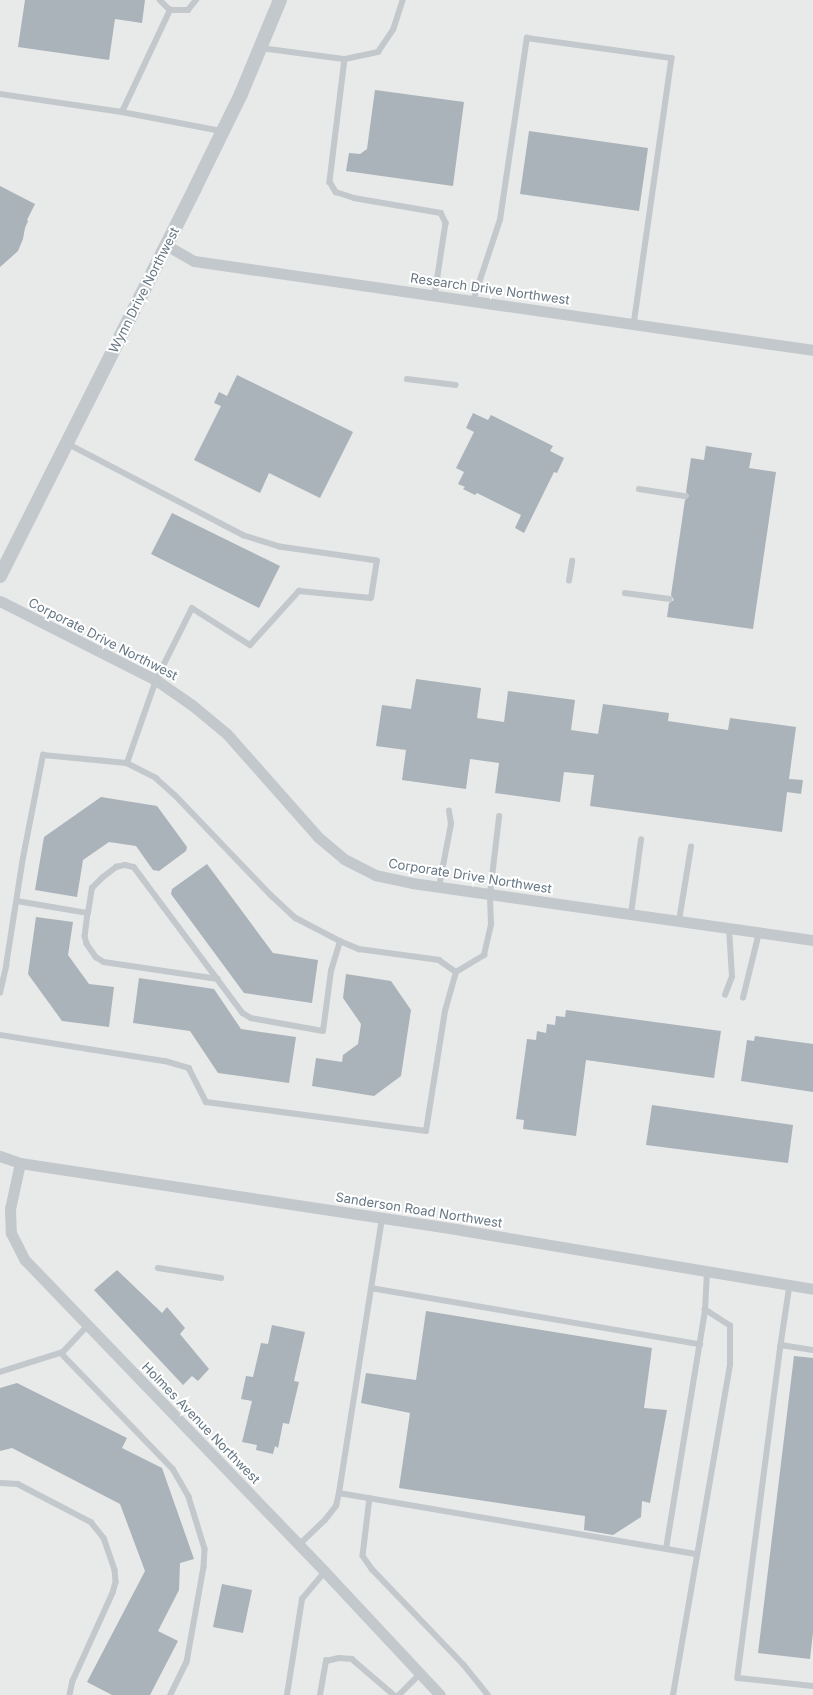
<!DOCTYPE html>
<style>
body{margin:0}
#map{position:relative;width:813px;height:1695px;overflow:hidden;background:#fafaf8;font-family:Inter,sans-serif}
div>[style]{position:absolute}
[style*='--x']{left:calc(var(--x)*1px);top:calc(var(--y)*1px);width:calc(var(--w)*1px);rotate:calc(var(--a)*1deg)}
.built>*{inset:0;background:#e8e9e9}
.building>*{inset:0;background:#aab3b9}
.service>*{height:5.5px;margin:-2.75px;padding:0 2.75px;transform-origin:2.75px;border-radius:2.75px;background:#c3c8cc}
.minor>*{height:11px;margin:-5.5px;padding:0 5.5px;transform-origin:5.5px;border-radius:5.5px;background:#c3c8cc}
.tertiary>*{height:14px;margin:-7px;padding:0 7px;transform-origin:7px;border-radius:7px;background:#c3c8cc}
span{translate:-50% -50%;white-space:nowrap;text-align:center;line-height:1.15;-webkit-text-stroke:4px #fff;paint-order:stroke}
.street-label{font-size:13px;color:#657683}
</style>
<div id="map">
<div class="built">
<i style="clip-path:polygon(0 0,813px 0,813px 1695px,0 1695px)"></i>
</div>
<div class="building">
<i style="clip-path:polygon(25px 0,145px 0,142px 23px,115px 19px,109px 60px,18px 47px)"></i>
<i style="clip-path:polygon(375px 90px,464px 102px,453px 186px,346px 171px,349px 153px,360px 154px,367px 149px)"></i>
<i style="clip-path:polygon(529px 131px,648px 148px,639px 211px,520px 194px)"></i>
<i style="clip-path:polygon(0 186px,35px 204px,27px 220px,28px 221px,25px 228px,23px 239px,18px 251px,0 267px)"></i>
<i style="clip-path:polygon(237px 375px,353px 432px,320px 498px,269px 473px,260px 493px,194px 460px,221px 406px,214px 403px,219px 392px,227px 396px)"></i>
<i style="clip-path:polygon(473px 413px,488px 420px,491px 415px,553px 446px,550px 451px,564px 458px,557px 473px,554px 472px,524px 533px,515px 528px,521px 515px,477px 493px,475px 495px,463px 489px,465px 487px,458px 484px,464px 472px,456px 468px,474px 432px,466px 428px)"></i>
<i style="clip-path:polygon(706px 446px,752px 453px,749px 468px,776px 472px,753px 629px,667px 617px,669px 603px,674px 600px,671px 595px,685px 500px,689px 496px,686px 492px,691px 458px,704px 460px)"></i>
<i style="clip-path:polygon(172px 513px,280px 566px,259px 608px,151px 554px)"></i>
<i style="clip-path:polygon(416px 679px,481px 688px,477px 718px,504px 722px,508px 691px,575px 700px,571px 730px,598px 734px,603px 704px,669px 713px,668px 721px,728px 730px,730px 718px,796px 727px,789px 779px,803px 780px,801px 794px,787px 792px,782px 832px,590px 806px,594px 775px,564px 772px,560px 802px,495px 793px,499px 763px,470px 759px,466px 789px,402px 780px,406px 750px,376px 746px,382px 705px,411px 709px)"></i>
<i style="clip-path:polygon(101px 797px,157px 806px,187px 847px,186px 851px,159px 871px,153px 870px,136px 846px,109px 842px,83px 860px,77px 897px,35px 890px,44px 837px)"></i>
<i style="clip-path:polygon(207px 864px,273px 953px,318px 960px,312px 1003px,244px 993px,171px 894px,172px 889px)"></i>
<i style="clip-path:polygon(36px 917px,73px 922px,68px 955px,89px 984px,114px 987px,109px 1027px,62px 1021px,28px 974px)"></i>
<i style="clip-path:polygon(346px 974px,391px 981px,411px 1010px,401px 1076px,374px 1096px,312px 1086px,316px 1058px,342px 1062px,343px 1055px,358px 1044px,361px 1024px,343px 998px)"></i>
<i style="clip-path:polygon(139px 978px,214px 989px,241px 1029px,296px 1037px,289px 1083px,218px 1073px,190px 1031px,133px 1023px)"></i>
<i style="clip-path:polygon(566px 1010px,721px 1031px,714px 1078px,586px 1060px,576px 1136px,523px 1129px,524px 1120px,516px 1119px,527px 1039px,536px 1040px,537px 1031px,546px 1033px,547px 1024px,555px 1025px,556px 1016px,565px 1017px)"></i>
<i style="clip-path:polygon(755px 1036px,813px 1044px,813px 1092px,741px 1081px,747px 1040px,754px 1041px)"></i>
<i style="clip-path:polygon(652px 1105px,793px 1125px,788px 1163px,646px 1145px)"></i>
<i style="clip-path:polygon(117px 1270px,162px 1313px,167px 1307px,185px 1328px,180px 1334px,209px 1369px,198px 1381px,192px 1376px,183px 1385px,94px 1290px)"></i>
<i style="clip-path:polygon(426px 1311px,652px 1348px,644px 1408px,667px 1410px,650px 1503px,642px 1501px,641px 1517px,613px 1535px,584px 1530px,585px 1516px,399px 1488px,410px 1413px,361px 1403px,366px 1373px,416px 1380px)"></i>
<i style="clip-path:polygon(272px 1325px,305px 1332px,294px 1381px,299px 1382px,289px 1424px,283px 1423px,278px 1448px,275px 1446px,273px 1454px,256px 1450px,257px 1445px,242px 1442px,252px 1401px,241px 1399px,246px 1376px,253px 1377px,261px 1343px,268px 1344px)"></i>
<i style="clip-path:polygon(794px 1356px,813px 1358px,813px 1633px,810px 1659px,758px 1653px)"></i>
<i style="clip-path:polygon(17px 1383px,127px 1438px,122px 1448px,162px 1468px,194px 1559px,180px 1563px,179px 1590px,158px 1631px,178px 1641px,150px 1695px,112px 1695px,87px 1682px,145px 1571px,120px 1504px,12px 1448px,0 1451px,0 1388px)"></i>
<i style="clip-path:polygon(222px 1584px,252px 1590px,243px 1633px,213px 1627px)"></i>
</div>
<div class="service">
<i style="--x:160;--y:0;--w:14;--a:45"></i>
<i style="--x:170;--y:10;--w:18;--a:0"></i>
<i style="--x:188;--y:10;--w:13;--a:-51"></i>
<i style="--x:261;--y:48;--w:85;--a:7.5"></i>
<i style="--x:345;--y:59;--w:34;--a:-12"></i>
<i style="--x:378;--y:52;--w:27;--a:-56"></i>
<i style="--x:393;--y:30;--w:32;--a:-72"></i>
<i style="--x:345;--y:59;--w:124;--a:97"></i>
<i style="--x:330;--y:182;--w:12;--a:59"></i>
<i style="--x:336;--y:192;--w:19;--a:18"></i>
<i style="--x:354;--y:198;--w:88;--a:9.8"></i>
<i style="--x:441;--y:213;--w:11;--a:63"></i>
<i style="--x:446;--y:223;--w:74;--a:98.6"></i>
<i style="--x:0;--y:94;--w:123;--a:8.4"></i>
<i style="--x:122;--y:112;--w:102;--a:10.8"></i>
<i style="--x:122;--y:112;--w:113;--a:-64.8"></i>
<i style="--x:473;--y:301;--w:85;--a:-71.6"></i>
<i style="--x:500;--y:220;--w:184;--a:-81.6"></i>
<i style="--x:527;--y:38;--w:146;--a:7.9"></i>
<i style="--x:672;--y:58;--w:269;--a:98.1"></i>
<i style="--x:407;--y:379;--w:49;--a:7"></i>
<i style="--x:639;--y:489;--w:47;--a:8.7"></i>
<i style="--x:569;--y:581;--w:20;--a:-81"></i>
<i style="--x:625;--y:593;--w:45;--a:7.6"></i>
<i style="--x:127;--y:763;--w:33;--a:27"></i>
<i style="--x:156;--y:778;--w:25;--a:42"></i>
<i style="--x:175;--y:795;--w:139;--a:46.2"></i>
<i style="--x:271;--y:895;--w:34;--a:43"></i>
<i style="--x:296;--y:918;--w:50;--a:27.6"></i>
<i style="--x:340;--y:941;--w:21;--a:23"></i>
<i style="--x:359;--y:949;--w:81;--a:7.8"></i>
<i style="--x:439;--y:960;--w:21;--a:35"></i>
<i style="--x:439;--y:887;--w:64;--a:-79.2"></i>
<i style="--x:451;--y:824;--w:13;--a:-99"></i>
<i style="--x:17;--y:901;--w:72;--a:9.6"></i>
<i style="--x:88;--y:913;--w:25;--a:-81"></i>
<i style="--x:92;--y:888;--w:14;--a:-45"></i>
<i style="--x:102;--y:878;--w:18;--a:-38"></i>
<i style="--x:116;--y:867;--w:9;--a:-13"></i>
<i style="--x:125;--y:865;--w:9;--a:13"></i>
<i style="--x:134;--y:867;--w:182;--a:53.3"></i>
<i style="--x:243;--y:1013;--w:9;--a:32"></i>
<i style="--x:251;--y:1018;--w:73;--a:10.2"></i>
<i style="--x:323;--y:1031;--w:61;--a:-82.4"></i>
<i style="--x:331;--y:971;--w:31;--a:-73"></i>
<i style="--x:88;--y:913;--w:23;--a:97"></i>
<i style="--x:85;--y:936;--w:8;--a:76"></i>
<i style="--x:87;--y:944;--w:16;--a:55"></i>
<i style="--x:96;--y:957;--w:9;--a:32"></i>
<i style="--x:104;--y:962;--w:115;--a:8.5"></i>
<i style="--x:631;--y:914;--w:75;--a:-82.3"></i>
<i style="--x:679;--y:921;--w:75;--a:-80.8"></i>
<i style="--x:0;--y:993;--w:28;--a:-77"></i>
<i style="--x:6;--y:966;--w:109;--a:-81.1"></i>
<i style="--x:23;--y:858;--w:105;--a:-79"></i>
<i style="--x:43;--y:755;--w:84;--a:5.4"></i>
<i style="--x:127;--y:763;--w:88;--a:-70.7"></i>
<i style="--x:156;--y:680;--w:80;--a:-63.4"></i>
<i style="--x:192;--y:608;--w:69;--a:32.5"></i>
<i style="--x:250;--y:645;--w:73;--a:-47.8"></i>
<i style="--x:299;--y:591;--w:72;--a:5.6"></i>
<i style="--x:371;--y:598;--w:37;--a:-81"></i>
<i style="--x:377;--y:561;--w:98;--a:-171.8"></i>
<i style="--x:280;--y:547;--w:38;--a:-163"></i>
<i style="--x:244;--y:536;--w:199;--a:-152.5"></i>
<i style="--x:725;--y:995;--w:19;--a:-69"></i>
<i style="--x:732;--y:977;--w:49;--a:-93.5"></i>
<i style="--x:743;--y:998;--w:67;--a:-76.2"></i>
<i style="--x:0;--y:1035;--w:167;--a:9"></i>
<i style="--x:165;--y:1061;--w:25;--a:16"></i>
<i style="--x:189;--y:1068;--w:38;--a:63"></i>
<i style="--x:206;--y:1102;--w:222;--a:7.5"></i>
<i style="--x:426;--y:1131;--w:121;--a:-81"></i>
<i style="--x:445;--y:1011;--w:41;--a:-74.2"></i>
<i style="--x:456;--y:972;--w:33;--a:-31"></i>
<i style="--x:484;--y:955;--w:31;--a:-77"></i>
<i style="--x:491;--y:925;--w:31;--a:-92"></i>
<i style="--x:490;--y:894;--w:78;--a:-83.3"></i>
<i style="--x:158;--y:1268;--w:64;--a:9"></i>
<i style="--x:790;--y:1285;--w:61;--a:98.5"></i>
<i style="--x:781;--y:1345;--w:32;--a:9"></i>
<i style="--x:371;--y:1288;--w:334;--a:9.7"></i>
<i style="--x:781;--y:1345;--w:336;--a:97.4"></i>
<i style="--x:738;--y:1678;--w:75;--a:6.1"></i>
<i style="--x:61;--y:1353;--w:161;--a:46"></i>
<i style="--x:173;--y:1469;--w:32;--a:60"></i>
<i style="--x:189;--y:1497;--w:54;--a:72.9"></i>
<i style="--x:205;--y:1549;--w:18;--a:93"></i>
<i style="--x:204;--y:1567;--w:97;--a:100.1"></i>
<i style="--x:187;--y:1662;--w:37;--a:116"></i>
<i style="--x:0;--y:1372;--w:66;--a:-17.6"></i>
<i style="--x:63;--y:1352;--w:37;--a:-47"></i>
<i style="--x:0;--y:1483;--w:18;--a:3"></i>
<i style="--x:18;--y:1484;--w:82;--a:27.5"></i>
<i style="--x:91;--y:1522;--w:21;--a:51"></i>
<i style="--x:104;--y:1538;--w:34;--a:71"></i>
<i style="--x:115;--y:1570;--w:12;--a:85"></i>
<i style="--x:116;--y:1582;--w:11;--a:105"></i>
<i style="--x:113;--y:1593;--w:97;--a:114.4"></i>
<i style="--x:73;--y:1681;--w:14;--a:102"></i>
<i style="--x:339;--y:1493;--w:363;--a:9.7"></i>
<i style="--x:370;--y:1498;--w:58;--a:96.9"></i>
<i style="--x:363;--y:1556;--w:16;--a:55"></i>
<i style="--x:372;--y:1569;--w:133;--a:46.2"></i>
<i style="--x:464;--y:1665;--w:38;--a:51"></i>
<i style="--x:299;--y:1545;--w:36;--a:-44"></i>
<i style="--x:325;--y:1520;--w:18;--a:-52"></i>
<i style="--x:336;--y:1506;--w:13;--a:-77"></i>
<i style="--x:339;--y:1493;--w:278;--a:-81.1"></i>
<i style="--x:666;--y:1549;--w:242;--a:-80.7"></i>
<i style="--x:287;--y:1695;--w:97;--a:-81.1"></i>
<i style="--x:302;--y:1599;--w:35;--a:-50"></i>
<i style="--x:320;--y:1695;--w:35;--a:-80"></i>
<i style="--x:326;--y:1661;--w:13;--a:-13"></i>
<i style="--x:339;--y:1658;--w:13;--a:4"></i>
<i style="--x:352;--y:1659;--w:55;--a:40.6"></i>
<i style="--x:399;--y:1695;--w:30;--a:-45"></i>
<i style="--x:673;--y:1695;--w:336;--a:-80.2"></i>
<i style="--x:730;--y:1364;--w:38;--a:-90"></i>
<i style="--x:730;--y:1326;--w:30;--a:-147"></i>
<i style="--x:705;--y:1310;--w:39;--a:-87"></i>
</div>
<div class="minor">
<i style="--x:166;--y:245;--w:32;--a:30"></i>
<i style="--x:194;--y:261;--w:625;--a:8.18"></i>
<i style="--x:0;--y:601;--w:175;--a:26.9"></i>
<i style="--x:156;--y:680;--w:44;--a:34.8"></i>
<i style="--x:192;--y:705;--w:45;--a:39.6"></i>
<i style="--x:227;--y:734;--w:137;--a:48.5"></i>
<i style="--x:318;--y:837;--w:34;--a:40"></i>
<i style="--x:344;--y:859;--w:35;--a:27"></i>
<i style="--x:375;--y:875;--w:38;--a:12"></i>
<i style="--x:412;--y:883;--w:405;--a:8.1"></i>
<i style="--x:0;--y:1156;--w:21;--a:19"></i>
<i style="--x:20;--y:1163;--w:446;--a:8.6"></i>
<i style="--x:461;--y:1230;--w:357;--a:9.5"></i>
<i style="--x:20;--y:1163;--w:47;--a:102.3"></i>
<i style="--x:10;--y:1209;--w:24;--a:88"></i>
<i style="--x:11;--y:1233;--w:30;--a:63"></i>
<i style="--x:25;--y:1260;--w:433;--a:46.1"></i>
<i style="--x:325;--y:1572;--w:168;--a:46.9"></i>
</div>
<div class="tertiary">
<i style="--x:0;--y:576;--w:434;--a:-63.3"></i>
<i style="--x:195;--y:188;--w:105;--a:-63.9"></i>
<i style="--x:241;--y:94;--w:102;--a:-67.5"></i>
</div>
<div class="street-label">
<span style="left:490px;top:289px;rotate:8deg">Research Drive Northwest</span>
<span style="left:144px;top:290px;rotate:-63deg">Wynn Drive Northwest</span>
<span style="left:103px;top:639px;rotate:27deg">Corporate Drive Northwest</span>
<span style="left:470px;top:876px;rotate:9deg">Corporate Drive Northwest</span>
<span style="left:419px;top:1210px;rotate:9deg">Sanderson Road Northwest</span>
<span style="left:201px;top:1423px;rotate:46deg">Holmes Avenue Northwest</span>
</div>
</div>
